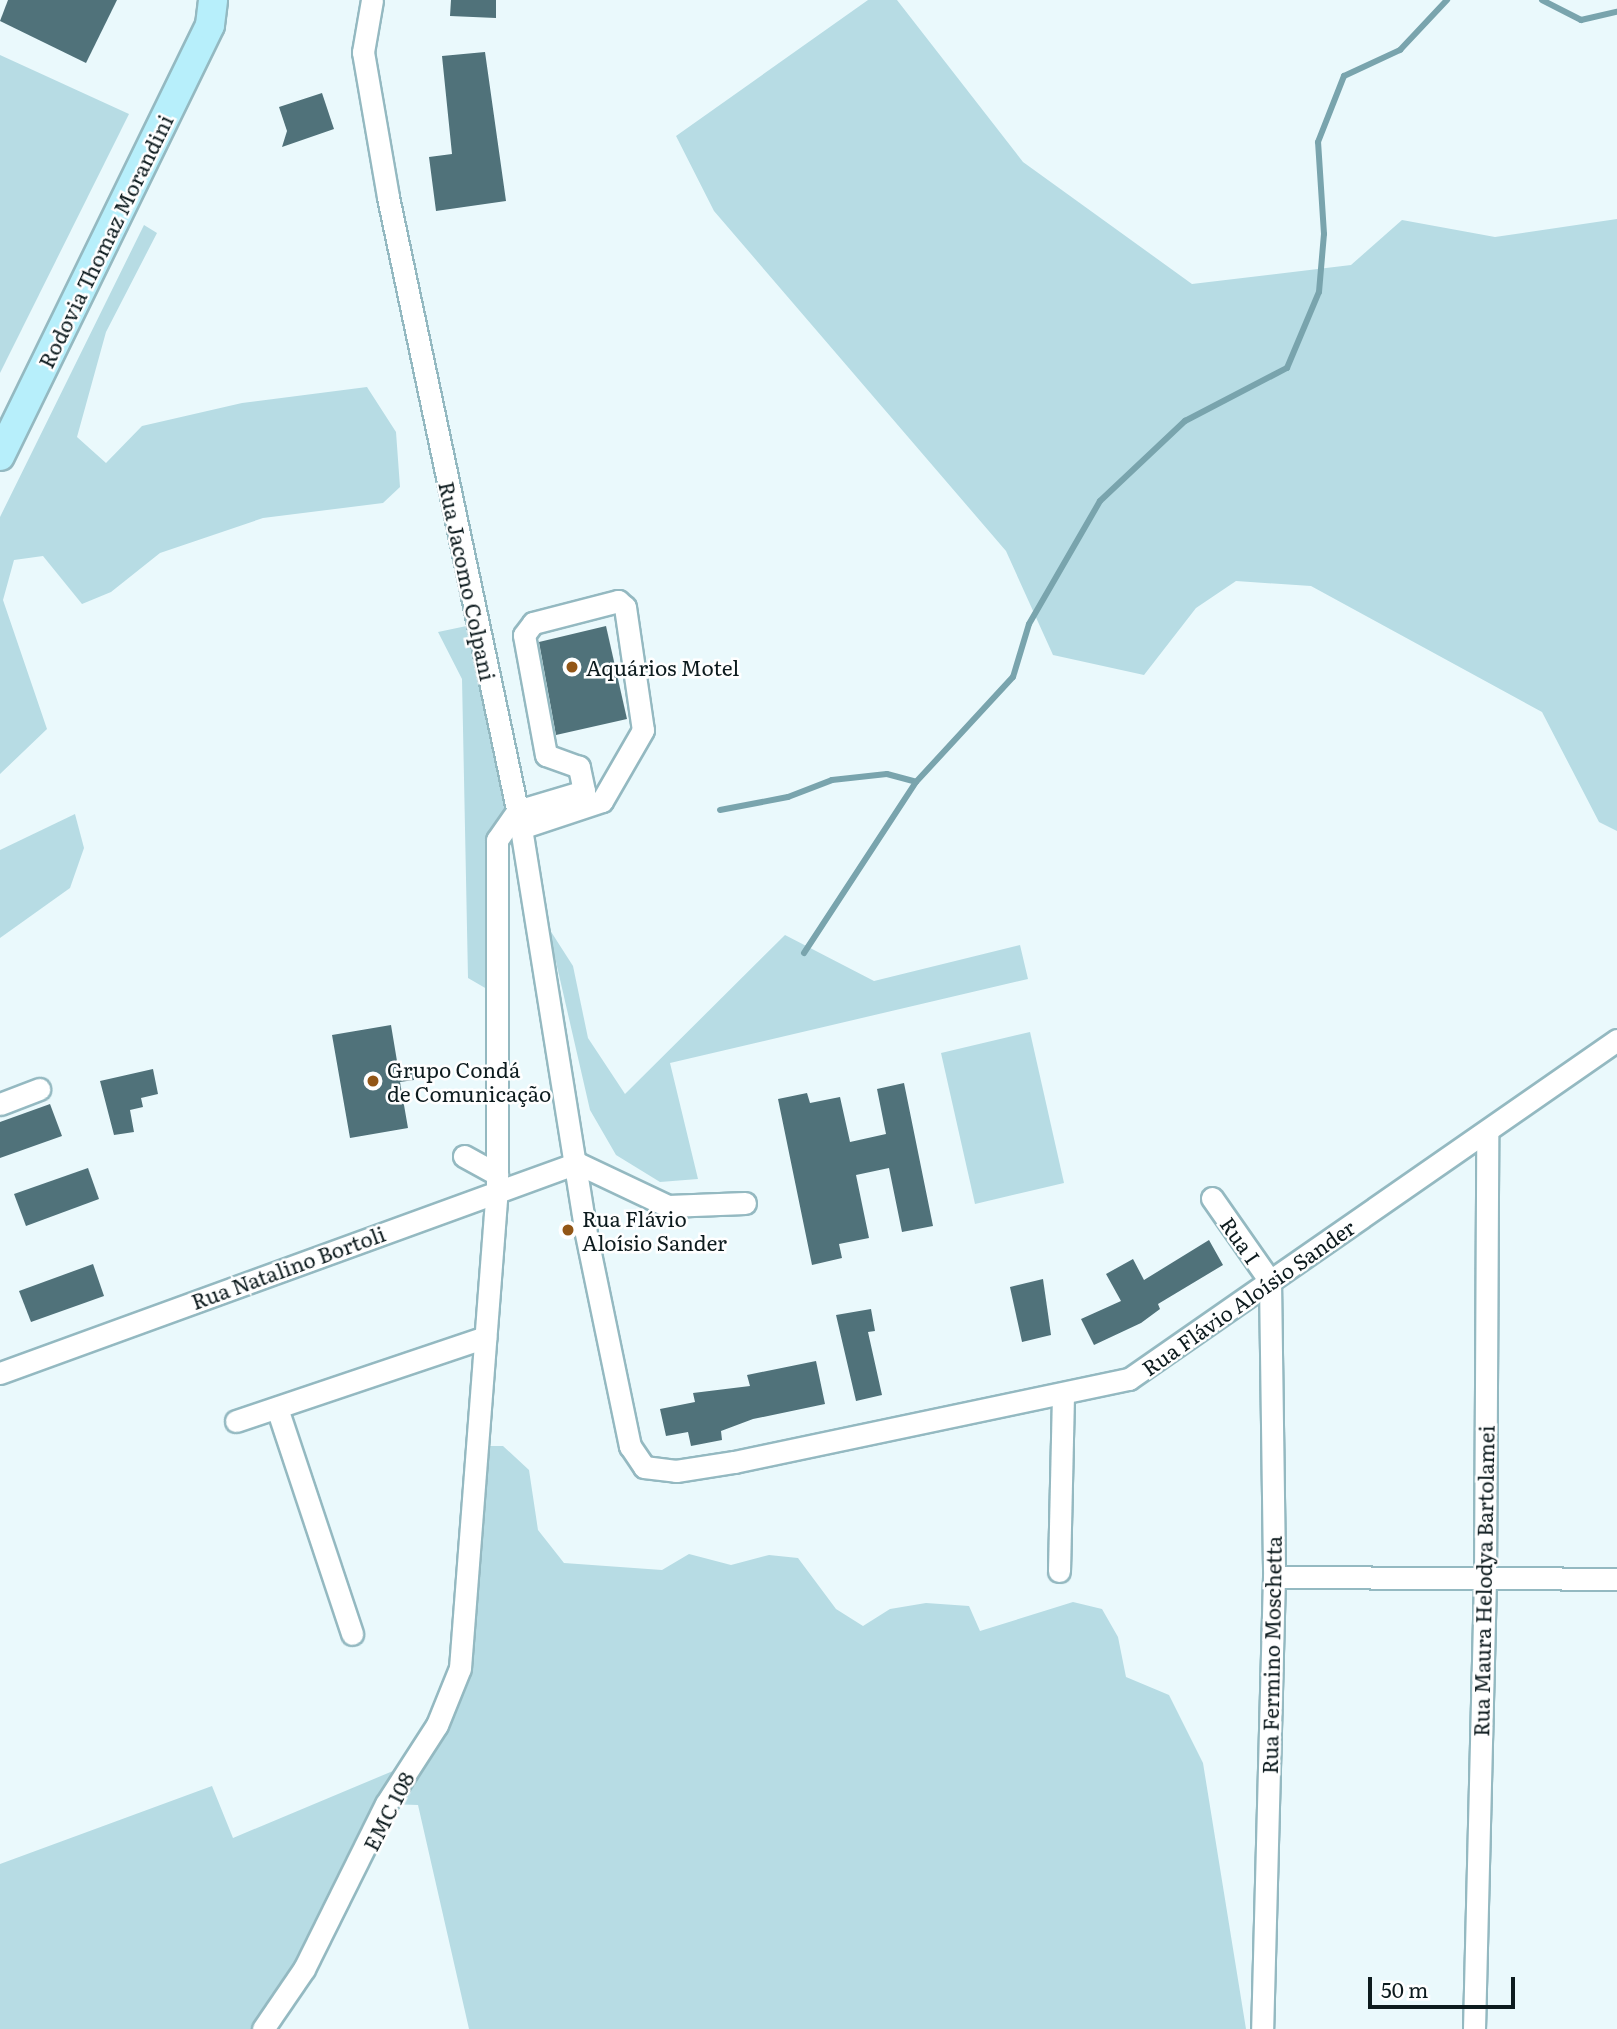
<!DOCTYPE html>
<meta charset="utf-8">
<style>
body{margin:0}
#map{position:relative;width:1617px;height:2029px;overflow:hidden;background:#eaf9fc;font-family:Literata,serif}
div>[style]{position:absolute}
[style*='--x']{left:calc(var(--x)*1px);top:calc(var(--y)*1px);width:calc(var(--w)*1px);rotate:calc(var(--a)*1deg)}
.green>*{inset:0;background:#b7dce4}
.stream>*{height:6px;margin:-3px;padding:0 3px;transform-origin:3px;border-radius:3px;background:#79a4ad}
.building>*{inset:0;background:#50727a}
.roads{filter:drop-shadow(2px 0 #94b9c1) drop-shadow(-2px 0 #94b9c1) drop-shadow(0 2px #94b9c1) drop-shadow(0 -2px #94b9c1)}
.minor>*{height:21px;margin:-10.5px;padding:0 10.5px;transform-origin:10.5px;border-radius:10.5px;background:#fff}
.major>*{height:28px;margin:-14px;padding:0 14px;transform-origin:14px;border-radius:14px;background:#b7effb}
.dots>*{width:19px;height:19px;translate:-50% -50%;box-sizing:border-box;border:4px solid #fff;border-radius:50%}
span{translate:-50% -50%;white-space:nowrap;text-align:center;line-height:1.15;-webkit-text-stroke:5px #fff;paint-order:stroke}
.street-label{font-size:21px;color:#0d1b1e}
.poi-label{font-size:21px;color:#0d1b1e}
.left{translate:0 -50%;text-align:left}
.scale{position:absolute;left:1368px;top:1977px;width:147px;height:32px;box-sizing:border-box;border:4px solid #0d1b1e;border-top:0;padding-left:9px;font-size:21px;line-height:24px;white-space:nowrap;color:#0d1b1e;-webkit-text-stroke:5px #fff;paint-order:stroke}
</style>
<div id="map">
<div class="green">
<i style="clip-path:polygon(868px 0,897px 0,1023px 162px,1192px 284px,1351px 265px,1402px 220px,1495px 237px,1617px 219px,1617px 831px,1599px 822px,1542px 712px,1311px 586px,1236px 581px,1196px 608px,1144px 675px,1053px 655px,1006px 551px,714px 211px,676px 136px)"></i>
<i style="clip-path:polygon(0 55px,129px 114px,0 373px)"></i>
<i style="clip-path:polygon(144px 225px,157px 233px,106px 332px,77px 437px,106px 463px,142px 426px,242px 403px,367px 387px,396px 432px,400px 487px,383px 503px,263px 518px,160px 553px,111px 592px,82px 604px,43px 556px,14px 560px,3px 600px,47px 729px,0 774px,0 517px)"></i>
<i style="clip-path:polygon(476px 624px,517px 811px,502px 824px,499px 996px,468px 978px,462px 679px,438px 632px)"></i>
<i style="clip-path:polygon(75px 814px,84px 848px,70px 888px,0 938px,0 850px)"></i>
<i style="clip-path:polygon(548px 927px,573px 966px,588px 1038px,625px 1094px,785px 935px,874px 981px,1020px 945px,1028px 979px,670px 1063px,698px 1179px,660px 1182px,616px 1155px,590px 1110px)"></i>
<i style="clip-path:polygon(1030px 1032px,1064px 1183px,975px 1204px,941px 1053px)"></i>
<i style="clip-path:polygon(477px 1446px,503px 1446px,529px 1470px,538px 1530px,564px 1563px,662px 1570px,689px 1554px,731px 1565px,769px 1555px,798px 1558px,836px 1609px,863px 1626px,890px 1609px,926px 1603px,969px 1606px,980px 1631px,1073px 1602px,1102px 1609px,1118px 1637px,1126px 1677px,1169px 1695px,1203px 1763px,1246px 2029px,469px 2029px,418px 1805px,387px 1804px,263px 2029px,0 2029px,0 1864px,212px 1786px,233px 1838px,412px 1763px,460px 1668px)"></i>
</div>
<div class="stream">
<i style="--x:1542;--y:0;--w:44;--a:27.1"></i>
<i style="--x:1581;--y:20;--w:37;--a:-13"></i>
<i style="--x:720;--y:810;--w:69;--a:-10.8"></i>
<i style="--x:788;--y:797;--w:47;--a:-21.1"></i>
<i style="--x:832;--y:780;--w:55;--a:-6.2"></i>
<i style="--x:887;--y:774;--w:30;--a:15"></i>
<i style="--x:804;--y:953;--w:204;--a:-56.8"></i>
<i style="--x:916;--y:782;--w:143;--a:-47.3"></i>
<i style="--x:1013;--y:677;--w:55;--a:-73.2"></i>
<i style="--x:1029;--y:624;--w:142;--a:-60"></i>
<i style="--x:1100;--y:501;--w:117;--a:-43.3"></i>
<i style="--x:1185;--y:421;--w:115;--a:-27.5"></i>
<i style="--x:1287;--y:368;--w:82;--a:-67.2"></i>
<i style="--x:1319;--y:292;--w:58;--a:-85.1"></i>
<i style="--x:1324;--y:234;--w:92;--a:-93.7"></i>
<i style="--x:1318;--y:142;--w:71;--a:-68.5"></i>
<i style="--x:1344;--y:76;--w:62;--a:-24.9"></i>
<i style="--x:1400;--y:50;--w:69;--a:-46.8"></i>
</div>
<div class="building">
<i style="clip-path:polygon(8px 0,117px 0,86px 63px,0 21px)"></i>
<i style="clip-path:polygon(451px 0,496px 0,496px 18px,450px 16px)"></i>
<i style="clip-path:polygon(485px 52px,506px 201px,436px 211px,429px 157px,452px 154px,442px 56px)"></i>
<i style="clip-path:polygon(322px 93px,334px 129px,282px 147px,287px 131px,279px 107px)"></i>
<i style="clip-path:polygon(606px 626px,627px 719px,556px 735px,539px 642px)"></i>
<i style="clip-path:polygon(391px 1025px,398px 1067px,411px 1065px,414px 1080px,400px 1082px,408px 1128px,350px 1138px,332px 1035px)"></i>
<i style="clip-path:polygon(153px 1069px,158px 1094px,141px 1098px,143px 1107px,130px 1110px,134px 1132px,114px 1135px,100px 1081px)"></i>
<i style="clip-path:polygon(904px 1083px,933px 1226px,902px 1232px,889px 1168px,856px 1175px,869px 1238px,839px 1244px,842px 1258px,812px 1265px,778px 1099px,807px 1093px,810px 1103px,840px 1097px,850px 1142px,886px 1134px,877px 1089px)"></i>
<i style="clip-path:polygon(50px 1104px,62px 1136px,0 1158px,0 1122px)"></i>
<i style="clip-path:polygon(88px 1168px,99px 1199px,26px 1226px,14px 1194px)"></i>
<i style="clip-path:polygon(1209px 1240px,1223px 1265px,1158px 1304px,1160px 1309px,1141px 1323px,1094px 1345px,1081px 1319px,1121px 1301px,1106px 1274px,1133px 1259px,1144px 1280px)"></i>
<i style="clip-path:polygon(93px 1264px,104px 1296px,31px 1322px,19px 1291px)"></i>
<i style="clip-path:polygon(1043px 1279px,1051px 1335px,1022px 1342px,1010px 1287px)"></i>
<i style="clip-path:polygon(871px 1309px,875px 1331px,868px 1332px,882px 1395px,856px 1401px,836px 1315px)"></i>
<i style="clip-path:polygon(816px 1361px,825px 1404px,753px 1419px,721px 1431px,722px 1440px,691px 1446px,688px 1432px,666px 1436px,660px 1409px,695px 1402px,693px 1393px,750px 1386px,747px 1375px)"></i>
</div>
<div class="roads">
<div class="minor">
<i style="--x:372;--y:0;--w:53;--a:99.8"></i>
<i style="--x:363;--y:52;--w:147;--a:80.2"></i>
<i style="--x:388;--y:197;--w:645;--a:78.1"></i>
<i style="--x:521;--y:828;--w:406;--a:80.9"></i>
<i style="--x:585;--y:1229;--w:222;--a:78.3"></i>
<i style="--x:630;--y:1446;--w:25;--a:56"></i>
<i style="--x:644;--y:1467;--w:32;--a:7"></i>
<i style="--x:676;--y:1471;--w:59;--a:-8.8"></i>
<i style="--x:734;--y:1462;--w:404;--a:-11.9"></i>
<i style="--x:1129;--y:1379;--w:594;--a:-34.79"></i>
<i style="--x:0;--y:1104;--w:42;--a:-21"></i>
<i style="--x:464;--y:1156;--w:38;--a:29"></i>
<i style="--x:1212;--y:1198;--w:101;--a:55.1"></i>
<i style="--x:1270;--y:1281;--w:296;--a:89.2"></i>
<i style="--x:1274;--y:1577;--w:452;--a:91.5"></i>
<i style="--x:0;--y:1373;--w:614;--a:-20"></i>
<i style="--x:577;--y:1163;--w:101;--a:25.3"></i>
<i style="--x:668;--y:1206;--w:77;--a:-2.2"></i>
<i style="--x:277;--y:1408;--w:238;--a:71.6"></i>
<i style="--x:236;--y:1421;--w:263;--a:-18.6"></i>
<i style="--x:1059;--y:1571;--w:174;--a:-88.7"></i>
<i style="--x:1274;--y:1577;--w:343;--a:0.3"></i>
<i style="--x:263;--y:2029;--w:73;--a:-55.7"></i>
<i style="--x:304;--y:1969;--w:184;--a:-63.6"></i>
<i style="--x:386;--y:1804;--w:94;--a:-57.2"></i>
<i style="--x:437;--y:1725;--w:61;--a:-68"></i>
<i style="--x:460;--y:1668;--w:478;--a:-85.6"></i>
<i style="--x:497;--y:1191;--w:351;--a:-90"></i>
<i style="--x:497;--y:840;--w:35;--a:-55"></i>
<i style="--x:517;--y:811;--w:70;--a:-16.6"></i>
<i style="--x:584;--y:791;--w:25;--a:-102"></i>
<i style="--x:579;--y:767;--w:35;--a:-160"></i>
<i style="--x:546;--y:755;--w:122;--a:-100.4"></i>
<i style="--x:524;--y:635;--w:15;--a:-53"></i>
<i style="--x:533;--y:623;--w:88;--a:-14.5"></i>
<i style="--x:618;--y:601;--w:9;--a:41"></i>
<i style="--x:625;--y:607;--w:124;--a:81.7"></i>
<i style="--x:643;--y:730;--w:82;--a:120"></i>
<i style="--x:602;--y:801;--w:85;--a:161.6"></i>
<i style="--x:1474;--y:2029;--w:451;--a:-88.6"></i>
<i style="--x:1485;--y:1578;--w:446;--a:-89.7"></i>
</div>
<div class="major">
<i style="--x:0;--y:456;--w:479;--a:-64"></i>
<i style="--x:210;--y:25;--w:25;--a:-83"></i>
</div>
</div>
<div class="dots">
<i style="left:572px;top:667px;background:#925616"></i>
<i style="left:373px;top:1081px;background:#925616"></i>
<i style="left:568px;top:1230px;background:#925616"></i>
</div>
<div class="street-label">
<span style="left:105px;top:241px;rotate:-64deg">Rodovia Thomaz Morandini</span>
<span style="left:468px;top:581px;rotate:78deg">Rua Jacomo Colpani</span>
<span style="left:1241px;top:1240px;rotate:55deg">Rua I</span>
<span style="left:288px;top:1267px;rotate:-20deg">Rua Natalino Bortoli</span>
<span style="left:1248px;top:1297px;rotate:-35deg">Rua Flávio Aloísio Sander</span>
<span style="left:1483px;top:1581px;rotate:-89deg">Rua Maura Helodya Bartolamei</span>
<span style="left:1271px;top:1655px;rotate:-89deg">Rua Fermino Moschetta</span>
<span style="left:388px;top:1811px;rotate:-63deg">EMC 108</span>
</div>
<div class="poi-label">
<span class="left" style="left:586px;top:667px">Aquários Motel</span>
<span class="left" style="left:387px;top:1081px">Grupo Condá<br>de Comunicação</span>
<span class="left" style="left:582px;top:1230px">Rua Flávio<br>Aloísio Sander</span>
</div>
<div class="scale">50 m</div>
</div>
